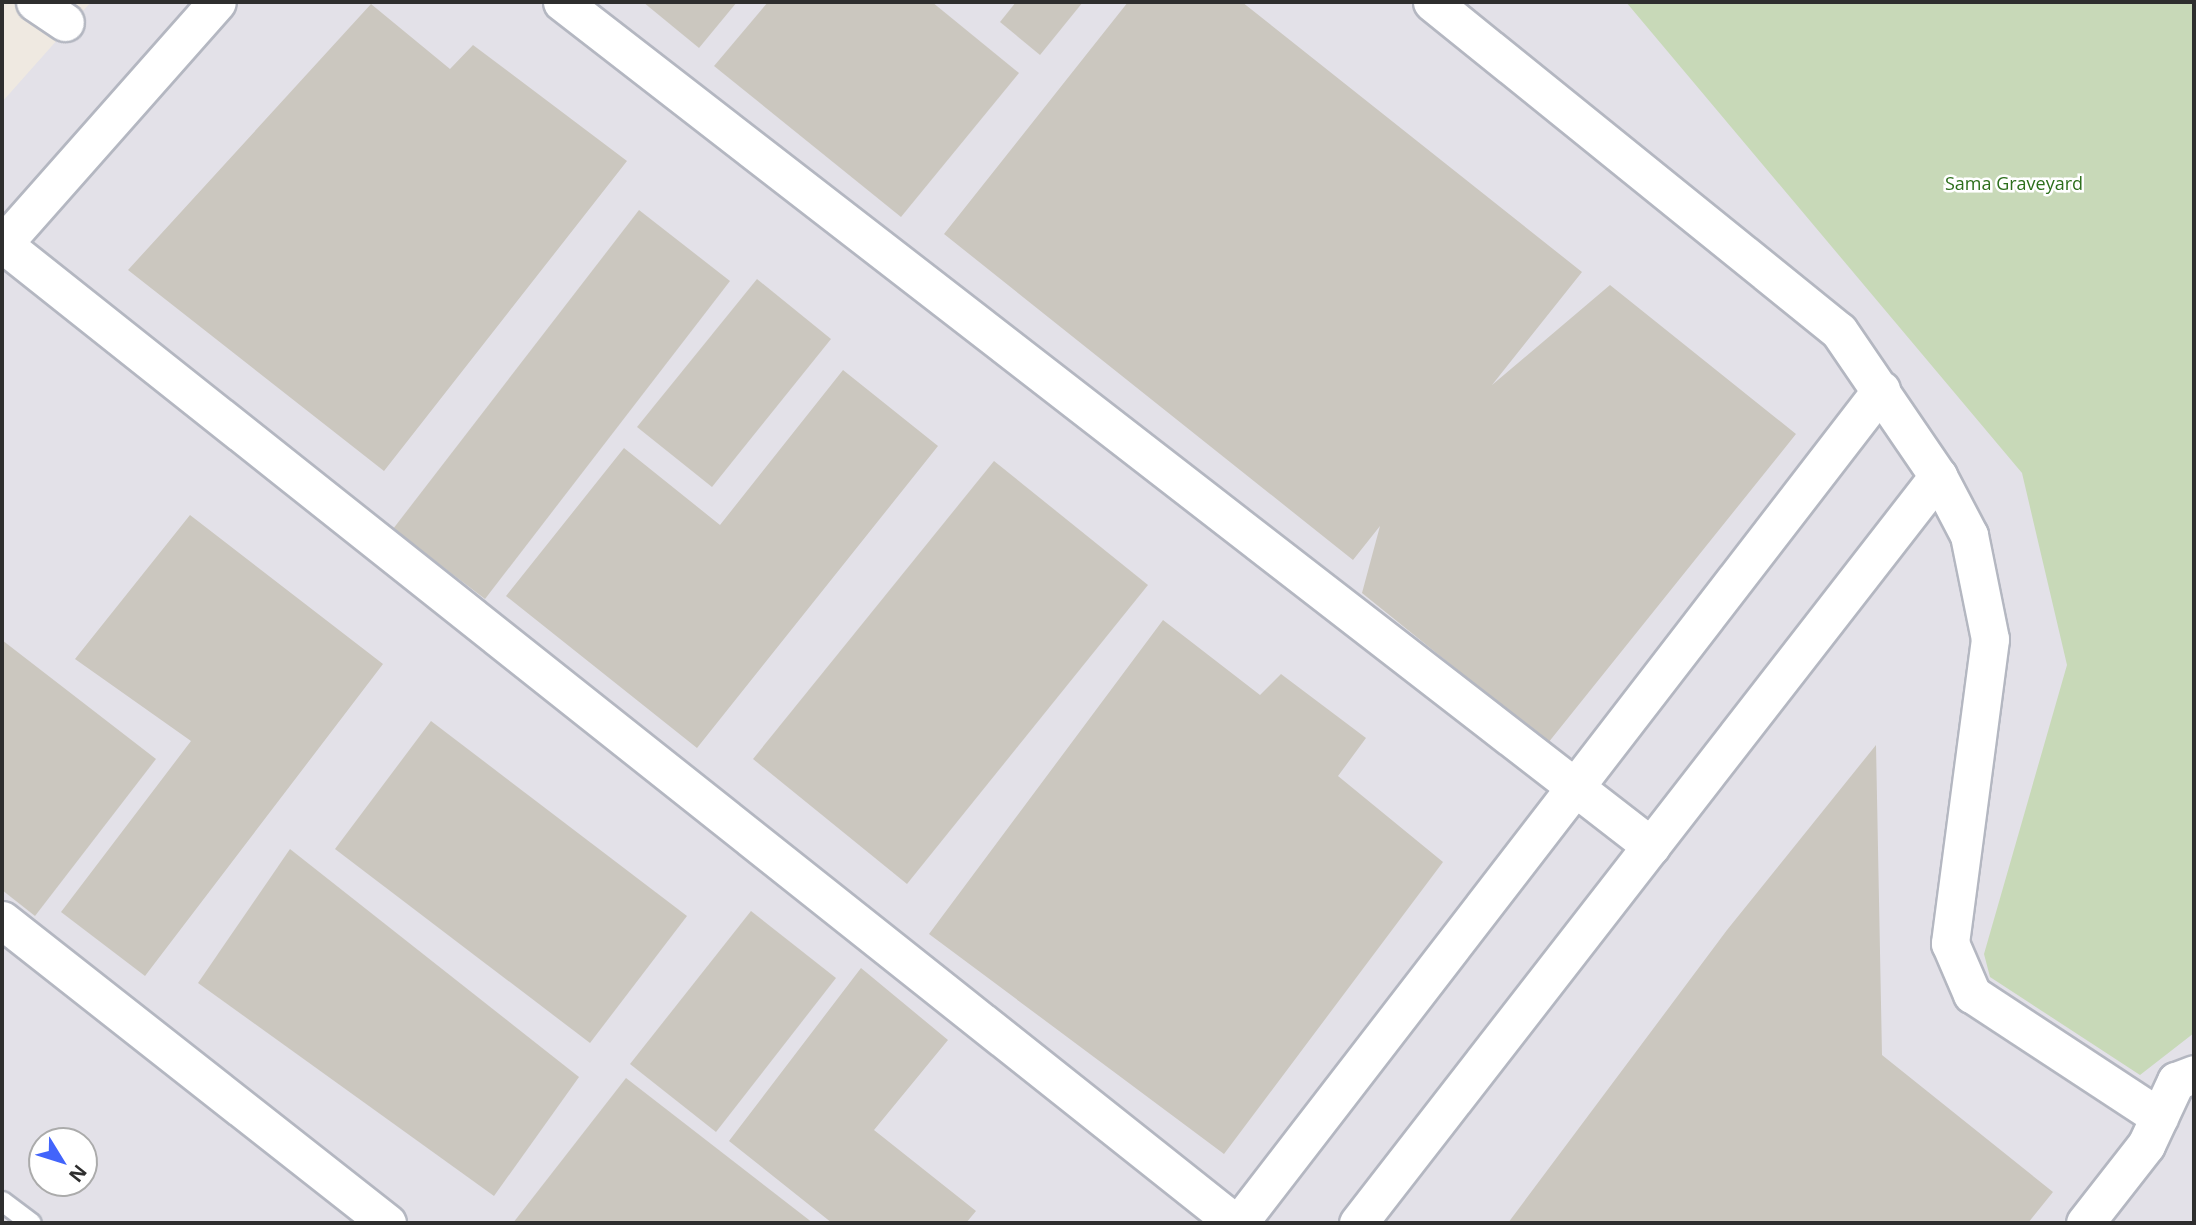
<!DOCTYPE html>
<style>
body{margin:0}
#map{position:relative;width:2196px;height:1225px;overflow:hidden;background:#efe9e1;font-family:"Open Sans",sans-serif}
div>[style]{position:absolute}
[style*='--x']{left:calc(var(--x)*1px);top:calc(var(--y)*1px);width:calc(var(--w)*1px);rotate:calc(var(--a)*1deg)}
.industrial>*{inset:0;background:#e3e1e8}
.cemetery>*{inset:0;background:#c8d9b8}
.building>*{inset:0;background:#cbc7bf}
.roads{filter:drop-shadow(2px 0 #b4b7c1) drop-shadow(-2px 0 #b4b7c1) drop-shadow(0 2px #b4b7c1) drop-shadow(0 -2px #b4b7c1)}
.lane>*{height:19px;margin:-9.5px;padding:0 9.5px;transform-origin:9.5px;border-radius:9.5px;background:#fff}
.street>*{height:37px;margin:-18.5px;padding:0 18.5px;transform-origin:18.5px;border-radius:18.5px;background:#fff}
span{translate:-50% -50%;white-space:nowrap;text-align:center;line-height:1.15;-webkit-text-stroke:5px #fff;paint-order:stroke}
.park-label{font-size:18px;color:#2c6e1b}
.frame{position:absolute;inset:0;border:4px solid #2e2e2e;pointer-events:none}
.north{position:absolute;left:28px;top:1127px;width:70px;height:70px;box-sizing:border-box;background:#fff;border:2px solid #ababab;border-radius:50%;rotate:128deg;font-size:19px;font-weight:700;line-height:28px;text-align:center;color:#2e2e2e}
.north::after{content:'';display:block;margin:auto;width:24px;height:32px;background:#4264fb;clip-path:polygon(50% 0,100% 100%,50% 72%,0 100%)}
</style>
<div id="map">
<div class="industrial">
<i style="clip-path:polygon(evenodd,91px 2px,1839px 2px,2194px 513px,2194px 1223px,2px 1223px,2px 102px,91px 2px,42px 1141px,84px 1141px,84px 1183px,42px 1183px,42px 1141px)"></i>
</div>
<div class="cemetery">
<i style="clip-path:polygon(1626px 2px,2194px 2px,2194px 1033px,2140px 1075px,1990px 977px,1984px 954px,2067px 665px,2022px 473px)"></i>
</div>
<div class="building">
<i style="clip-path:polygon(643px 2px,737px 2px,699px 48px)"></i>
<i style="clip-path:polygon(768px 2px,932px 2px,1019px 73px,901px 217px,714px 66px)"></i>
<i style="clip-path:polygon(1016px 2px,1083px 2px,1040px 55px,1000px 22px)"></i>
<i style="clip-path:polygon(1128px 2px,1242px 2px,1582px 272px,1492px 385px,1610px 285px,1796px 434px,1548px 743px,1362px 593px,1380px 526px,1353px 560px,944px 234px)"></i>
<i style="clip-path:polygon(371px 4px,450px 69px,473px 45px,627px 161px,384px 471px,128px 270px)"></i>
<i style="clip-path:polygon(639px 210px,730px 281px,485px 599px,393px 529px)"></i>
<i style="clip-path:polygon(757px 279px,831px 339px,712px 487px,637px 427px)"></i>
<i style="clip-path:polygon(843px 370px,938px 446px,697px 748px,506px 596px,624px 448px,720px 525px)"></i>
<i style="clip-path:polygon(994px 461px,1148px 585px,907px 884px,753px 759px)"></i>
<i style="clip-path:polygon(190px 515px,383px 664px,145px 976px,61px 912px,191px 741px,75px 659px)"></i>
<i style="clip-path:polygon(1163px 620px,1260px 695px,1281px 674px,1366px 738px,1338px 776px,1443px 862px,1224px 1154px,929px 934px)"></i>
<i style="clip-path:polygon(2px 640px,156px 759px,35px 916px,2px 890px)"></i>
<i style="clip-path:polygon(431px 721px,687px 916px,590px 1043px,335px 849px)"></i>
<i style="clip-path:polygon(1876px 745px,1882px 1055px,2053px 1192px,2028px 1223px,1508px 1223px,1727px 930px)"></i>
<i style="clip-path:polygon(290px 849px,579px 1077px,494px 1196px,198px 983px)"></i>
<i style="clip-path:polygon(751px 911px,836px 978px,716px 1132px,630px 1064px)"></i>
<i style="clip-path:polygon(861px 968px,948px 1040px,874px 1130px,976px 1211px,966px 1223px,832px 1223px,729px 1141px)"></i>
<i style="clip-path:polygon(626px 1078px,813px 1223px,513px 1223px)"></i>
</div>
<div class="roads">
<div class="lane">
<i style="--x:2;--y:1201;--w:36;--a:37"></i>
</div>
<div class="street">
<i style="--x:35;--y:2;--w:36;--a:34"></i>
<i style="--x:562;--y:2;--w:1378;--a:37.78"></i>
<i style="--x:1432;--y:2;--w:523;--a:38.95"></i>
<i style="--x:1839;--y:331;--w:176;--a:55.7"></i>
<i style="--x:1938;--y:476;--w:67;--a:62.3"></i>
<i style="--x:1969;--y:535;--w:106;--a:78.6"></i>
<i style="--x:1990;--y:639;--w:307;--a:97.5"></i>
<i style="--x:1950;--y:943;--w:56;--a:66.7"></i>
<i style="--x:1972;--y:994;--w:224;--a:33.3"></i>
<i style="--x:3;--y:244;--w:1574;--a:38.47"></i>
<i style="--x:2;--y:245;--w:324;--a:-48.5"></i>
<i style="--x:2;--y:920;--w:490;--a:38.2"></i>
<i style="--x:1239;--y:1223;--w:1052;--a:-52.38"></i>
<i style="--x:1358;--y:1223;--w:946;--a:-52.17"></i>
<i style="--x:2085;--y:1223;--w:99;--a:-52"></i>
<i style="--x:2146;--y:1145;--w:71;--a:-64.9"></i>
<i style="--x:2176;--y:1081;--w:19;--a:-21"></i>
</div>
</div>
<div class="park-label">
<span style="left:2014px;top:183px">Sama Graveyard</span>
</div>
<div class="frame"></div>
<div class="north">N</div>
</div>
